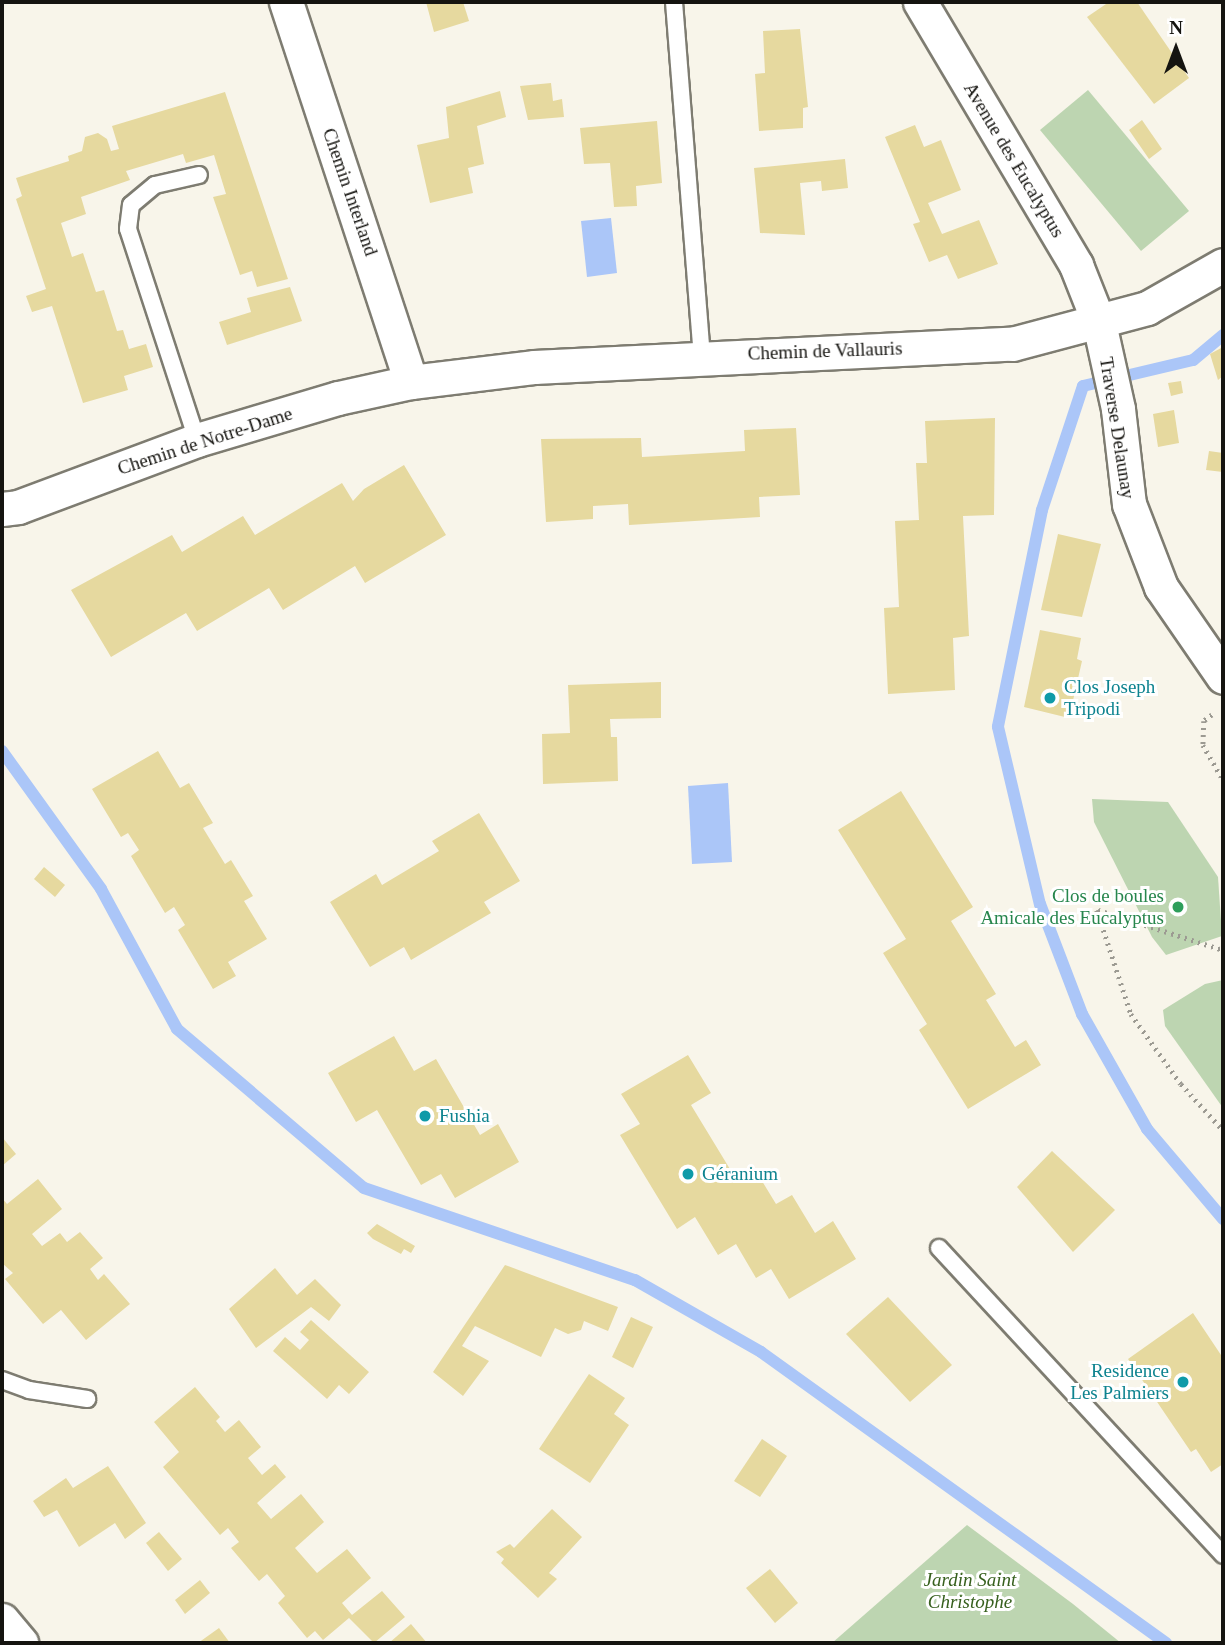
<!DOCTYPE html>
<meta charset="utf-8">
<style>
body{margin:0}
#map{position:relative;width:1225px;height:1645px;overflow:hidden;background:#f8f5ea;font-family:Georgia,serif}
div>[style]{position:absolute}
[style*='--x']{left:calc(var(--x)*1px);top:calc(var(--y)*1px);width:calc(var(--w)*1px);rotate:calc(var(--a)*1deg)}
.green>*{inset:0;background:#bdd5b1}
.water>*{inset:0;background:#abc6f8}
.stream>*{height:12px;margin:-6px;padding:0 6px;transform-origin:6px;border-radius:6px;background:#abc6f8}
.building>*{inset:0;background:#e6d99f}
.path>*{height:4.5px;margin-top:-2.25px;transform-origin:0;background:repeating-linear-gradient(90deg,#9c9a92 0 2px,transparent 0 7px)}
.roads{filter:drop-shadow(2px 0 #7e7c71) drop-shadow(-2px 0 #7e7c71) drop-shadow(0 2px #7e7c71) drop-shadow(0 -2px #7e7c71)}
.service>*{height:16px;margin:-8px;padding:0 8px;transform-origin:8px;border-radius:8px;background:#fff}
.minor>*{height:33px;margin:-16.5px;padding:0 16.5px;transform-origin:16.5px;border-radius:16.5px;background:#fff}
.dots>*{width:19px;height:19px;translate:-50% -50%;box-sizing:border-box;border:4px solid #fff;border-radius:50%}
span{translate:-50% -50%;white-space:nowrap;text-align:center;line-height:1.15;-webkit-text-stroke:6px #fff;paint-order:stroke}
.street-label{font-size:19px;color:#151410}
.culture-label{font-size:19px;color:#0d838f}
.left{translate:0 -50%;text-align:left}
.right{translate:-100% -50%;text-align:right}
.leisure-label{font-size:19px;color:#27864d}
.park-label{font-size:19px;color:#37601e;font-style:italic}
.frame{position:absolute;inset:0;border:4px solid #151410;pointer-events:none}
.north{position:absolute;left:1141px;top:14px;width:70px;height:70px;-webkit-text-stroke:5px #fff;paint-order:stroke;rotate:0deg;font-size:19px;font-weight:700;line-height:28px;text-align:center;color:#151410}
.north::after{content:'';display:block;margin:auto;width:24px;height:32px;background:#151410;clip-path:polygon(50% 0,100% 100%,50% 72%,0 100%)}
</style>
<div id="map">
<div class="green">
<i style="clip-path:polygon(1088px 90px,1189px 211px,1141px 251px,1040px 130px)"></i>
<i style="clip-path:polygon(1092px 799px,1168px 802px,1218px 877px,1222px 936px,1166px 955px,1152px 937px,1094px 822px)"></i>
<i style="clip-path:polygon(1223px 980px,1223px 1108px,1165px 1026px,1163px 1010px,1205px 984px)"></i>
<i style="clip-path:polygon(967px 1525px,1073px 1604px,1121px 1643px,832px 1643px)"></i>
</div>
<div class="water">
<i style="clip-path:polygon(611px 218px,617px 273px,587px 277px,581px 221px)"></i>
<i style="clip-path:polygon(728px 783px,732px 862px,692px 864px,688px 786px)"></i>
</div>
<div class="stream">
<i style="--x:1223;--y:335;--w:39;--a:140"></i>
<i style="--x:1193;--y:360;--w:113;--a:166.7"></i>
<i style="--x:1083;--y:386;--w:131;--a:108.3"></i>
<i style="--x:1042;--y:510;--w:221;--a:101.5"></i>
<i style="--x:998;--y:727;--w:182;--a:76.7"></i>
<i style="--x:1040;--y:904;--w:118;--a:69.1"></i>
<i style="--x:1082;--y:1014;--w:132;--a:60.5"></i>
<i style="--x:1147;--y:1129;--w:118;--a:49.8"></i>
<i style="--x:2;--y:751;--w:170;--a:54.3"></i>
<i style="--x:101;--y:889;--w:159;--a:61.5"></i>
<i style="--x:177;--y:1029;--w:245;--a:40.4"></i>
<i style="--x:364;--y:1188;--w:286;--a:18.8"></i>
<i style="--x:635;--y:1280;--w:145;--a:29.7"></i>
<i style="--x:761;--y:1352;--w:499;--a:35.7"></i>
</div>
<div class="building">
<i style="clip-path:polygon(426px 2px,463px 2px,469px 21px,434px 32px)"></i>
<i style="clip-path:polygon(1109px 2px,1137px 2px,1189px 78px,1154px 104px,1087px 17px)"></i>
<i style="clip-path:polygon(800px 29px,808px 107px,803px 108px,803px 128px,759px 131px,755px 74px,765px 73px,763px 31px)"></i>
<i style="clip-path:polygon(551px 83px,553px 101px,562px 99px,564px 117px,528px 120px,520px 86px)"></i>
<i style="clip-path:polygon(500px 91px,506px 117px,477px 126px,484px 164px,468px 168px,473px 193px,430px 203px,417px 145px,449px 138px,446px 107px)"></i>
<i style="clip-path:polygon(225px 92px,288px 279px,257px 287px,252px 271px,240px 275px,213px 197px,226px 194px,214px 155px,186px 163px,183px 154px,126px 171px,130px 180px,81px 197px,86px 214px,61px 223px,72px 257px,83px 253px,96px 292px,104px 290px,117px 331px,123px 330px,129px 349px,146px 344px,153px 367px,124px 376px,128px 390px,83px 403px,52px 306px,32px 312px,26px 296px,46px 289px,16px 199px,22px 196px,16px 178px,69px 161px,68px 156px,82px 151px,85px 137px,98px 133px,107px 139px,111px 151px,119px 149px,112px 126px)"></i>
<i style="clip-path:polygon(1142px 120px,1162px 149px,1149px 159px,1129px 130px)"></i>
<i style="clip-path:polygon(657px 121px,662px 183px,636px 186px,637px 206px,614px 207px,610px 163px,584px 164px,580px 128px)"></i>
<i style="clip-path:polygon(915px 125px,924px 147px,941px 140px,961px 190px,928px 203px,942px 234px,979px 220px,998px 264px,958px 279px,947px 255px,929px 262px,913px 224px,920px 222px,885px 137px)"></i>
<i style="clip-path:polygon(845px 159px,848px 188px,822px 191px,821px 181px,800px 183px,805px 235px,760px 233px,754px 168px)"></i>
<i style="clip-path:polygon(290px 287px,302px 321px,227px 345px,219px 322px,251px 312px,247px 298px)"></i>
<i style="clip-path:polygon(1223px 347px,1223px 376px,1218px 380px,1210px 354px)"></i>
<i style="clip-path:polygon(1181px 381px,1183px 393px,1171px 396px,1168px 383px)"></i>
<i style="clip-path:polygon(1174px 410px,1179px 443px,1158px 447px,1153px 414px)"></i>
<i style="clip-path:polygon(995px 418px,994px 515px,963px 516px,969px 636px,953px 638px,955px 690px,888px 694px,884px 608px,899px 607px,895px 521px,919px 520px,916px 463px,927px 463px,925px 421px)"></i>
<i style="clip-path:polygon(796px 428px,800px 495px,759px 497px,760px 517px,629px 525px,628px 504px,593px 506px,593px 519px,546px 522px,541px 439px,641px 438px,642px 457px,745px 451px,744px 430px)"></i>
<i style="clip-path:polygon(1209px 451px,1223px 453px,1223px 472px,1206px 470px)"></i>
<i style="clip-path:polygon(404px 465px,446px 535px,365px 583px,355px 566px,283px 610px,269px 588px,197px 631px,186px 613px,111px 657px,71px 590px,172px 535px,182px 552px,243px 516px,255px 535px,342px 483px,353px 501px,364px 489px)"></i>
<i style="clip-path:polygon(1058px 534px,1101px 544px,1082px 617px,1041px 610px)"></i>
<i style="clip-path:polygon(1040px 630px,1081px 638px,1077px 659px,1082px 661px,1069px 718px,1024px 707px)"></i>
<i style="clip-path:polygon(661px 682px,661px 718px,610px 719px,611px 737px,617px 737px,618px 781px,543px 784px,542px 734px,570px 733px,568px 685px)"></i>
<i style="clip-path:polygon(158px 751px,180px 788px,189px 783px,213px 823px,203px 828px,225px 864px,231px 860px,253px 896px,244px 901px,267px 939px,228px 962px,236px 976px,213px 989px,178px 930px,185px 925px,174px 907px,165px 913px,131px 856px,139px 850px,128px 833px,121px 837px,92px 789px)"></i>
<i style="clip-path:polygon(901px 791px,973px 907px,951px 921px,996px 994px,986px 1000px,1015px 1047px,1026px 1040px,1041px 1065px,968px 1109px,919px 1030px,927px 1024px,883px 953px,906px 939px,838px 830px)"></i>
<i style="clip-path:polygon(479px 813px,520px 881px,484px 902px,491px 913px,411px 960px,404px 947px,370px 967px,330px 902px,376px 874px,382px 885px,439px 851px,432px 841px)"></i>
<i style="clip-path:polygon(44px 867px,65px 885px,55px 897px,34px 879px)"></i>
<i style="clip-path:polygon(394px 1036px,414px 1071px,436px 1059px,480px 1135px,498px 1124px,519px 1162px,455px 1198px,441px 1174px,421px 1185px,377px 1110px,356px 1122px,328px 1073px)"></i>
<i style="clip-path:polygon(688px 1055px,711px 1093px,691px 1105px,736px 1179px,754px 1168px,776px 1204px,792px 1195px,815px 1233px,833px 1221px,856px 1259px,789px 1299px,771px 1269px,756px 1278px,736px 1244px,718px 1255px,695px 1217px,677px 1229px,620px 1135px,640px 1124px,621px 1094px)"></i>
<i style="clip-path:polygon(2px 1137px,16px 1154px,2px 1166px)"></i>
<i style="clip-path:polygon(1052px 1151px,1115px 1210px,1073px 1252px,1017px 1187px)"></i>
<i style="clip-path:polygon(38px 1179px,62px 1209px,32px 1234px,42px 1246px,60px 1233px,67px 1242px,80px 1232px,103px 1258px,90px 1269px,98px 1280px,104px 1274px,130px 1304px,86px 1340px,61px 1310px,43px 1324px,5px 1279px,13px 1273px,2px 1263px,2px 1198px,7px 1204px)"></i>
<i style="clip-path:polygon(377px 1224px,415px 1246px,411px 1253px,404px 1249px,401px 1254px,373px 1239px,367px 1233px)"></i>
<i style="clip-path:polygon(505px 1265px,618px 1307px,608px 1331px,584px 1321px,581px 1330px,568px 1334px,555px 1328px,541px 1357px,475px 1326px,462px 1346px,489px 1361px,463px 1396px,433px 1372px)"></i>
<i style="clip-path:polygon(275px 1268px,297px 1295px,315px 1279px,341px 1305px,329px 1321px,311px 1307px,256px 1348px,229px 1309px)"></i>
<i style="clip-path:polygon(888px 1297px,952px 1365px,910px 1402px,846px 1334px)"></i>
<i style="clip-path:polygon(1193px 1313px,1223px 1358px,1223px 1464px,1211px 1472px,1196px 1449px,1191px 1452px,1128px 1359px)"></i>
<i style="clip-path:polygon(631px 1317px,653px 1327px,633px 1368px,612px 1357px)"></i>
<i style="clip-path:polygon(311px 1320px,369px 1372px,349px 1394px,339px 1385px,327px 1399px,273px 1351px,285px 1337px,300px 1350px,309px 1340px,300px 1332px)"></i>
<i style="clip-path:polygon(589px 1374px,625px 1398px,614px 1414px,629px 1425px,590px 1483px,539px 1449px)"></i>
<i style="clip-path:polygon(195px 1387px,220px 1417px,216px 1421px,225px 1432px,239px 1420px,261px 1447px,248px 1458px,262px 1475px,275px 1464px,286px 1477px,257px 1503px,271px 1519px,301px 1494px,324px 1522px,295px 1548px,317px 1573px,347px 1549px,371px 1578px,342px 1603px,352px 1615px,382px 1591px,405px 1617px,374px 1643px,349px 1618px,323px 1640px,315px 1631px,307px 1638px,278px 1603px,285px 1596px,267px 1574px,259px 1581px,231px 1548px,239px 1542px,228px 1528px,220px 1535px,163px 1467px,179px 1452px,154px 1422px)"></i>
<i style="clip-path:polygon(762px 1439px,787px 1456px,760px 1497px,734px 1481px)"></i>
<i style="clip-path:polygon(108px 1466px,146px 1523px,125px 1539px,115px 1523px,79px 1547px,57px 1510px,44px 1517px,33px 1501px,66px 1478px,73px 1488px)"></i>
<i style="clip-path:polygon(552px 1509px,582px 1537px,549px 1573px,557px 1579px,538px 1598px,501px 1563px,504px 1559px,496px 1552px,510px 1544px,514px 1548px)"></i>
<i style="clip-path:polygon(159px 1532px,182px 1559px,168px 1571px,146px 1543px)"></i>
<i style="clip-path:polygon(770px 1569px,798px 1603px,775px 1623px,746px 1588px)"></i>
<i style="clip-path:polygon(200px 1580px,210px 1593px,185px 1614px,175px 1600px)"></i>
<i style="clip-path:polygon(411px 1624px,427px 1643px,389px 1643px)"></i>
<i style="clip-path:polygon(219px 1628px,230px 1643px,198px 1643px)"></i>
</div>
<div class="path">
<i style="--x:1212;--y:715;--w:10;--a:143"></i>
<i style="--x:1204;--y:721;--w:24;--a:92"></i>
<i style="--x:1203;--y:745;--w:39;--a:60"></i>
<i style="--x:1097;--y:910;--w:109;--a:71.9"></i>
<i style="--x:1131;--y:1014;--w:86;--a:54.5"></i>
<i style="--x:1181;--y:1084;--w:62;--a:47.6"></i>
<i style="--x:1098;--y:910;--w:131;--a:17.7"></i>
</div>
<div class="roads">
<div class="service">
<i style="--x:674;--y:2;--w:355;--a:85.5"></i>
<i style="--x:197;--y:440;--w:222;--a:-108.1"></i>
<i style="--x:128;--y:229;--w:24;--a:-83"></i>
<i style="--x:131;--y:205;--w:31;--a:-40"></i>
<i style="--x:155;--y:185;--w:45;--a:-12.8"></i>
<i style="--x:939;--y:1248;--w:418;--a:47.2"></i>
<i style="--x:2;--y:1380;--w:29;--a:20"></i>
<i style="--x:29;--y:1390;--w:59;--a:8.8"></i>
</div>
<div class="minor">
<i style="--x:286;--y:2;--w:400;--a:71.8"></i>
<i style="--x:920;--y:2;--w:306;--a:59.3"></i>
<i style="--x:1076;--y:265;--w:62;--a:68.4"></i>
<i style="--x:1099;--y:323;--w:88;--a:77.5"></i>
<i style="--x:1118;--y:409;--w:96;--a:83.4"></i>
<i style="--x:1129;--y:504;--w:89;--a:68.9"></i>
<i style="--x:1161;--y:587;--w:109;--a:55.4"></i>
<i style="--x:2;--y:509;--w:16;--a:-7"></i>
<i style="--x:18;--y:507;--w:191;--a:-20.5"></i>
<i style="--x:197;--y:440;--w:147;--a:-16.6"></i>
<i style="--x:338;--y:398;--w:75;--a:-12.4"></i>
<i style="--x:411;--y:382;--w:125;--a:-6.9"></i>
<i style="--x:535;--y:367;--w:478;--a:-2.8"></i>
<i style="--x:1012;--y:344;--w:140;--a:-14.9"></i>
<i style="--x:1147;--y:308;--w:87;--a:-29.5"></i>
<i style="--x:2;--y:1620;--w:30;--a:50"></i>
</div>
</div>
<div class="dots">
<i style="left:1050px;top:698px;background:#0f9aa8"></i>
<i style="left:1178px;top:907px;background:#2e9e5b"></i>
<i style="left:425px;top:1116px;background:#0f9aa8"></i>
<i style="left:688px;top:1174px;background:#0f9aa8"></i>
<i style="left:1183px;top:1382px;background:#0f9aa8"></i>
</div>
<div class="street-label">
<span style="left:1014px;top:160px;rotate:59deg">Avenue des Eucalyptus</span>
<span style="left:350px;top:192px;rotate:71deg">Chemin Interland</span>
<span style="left:825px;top:351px;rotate:-2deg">Chemin de Vallauris</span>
<span style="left:1117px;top:428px;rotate:81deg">Traverse Delaunay</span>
<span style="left:205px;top:441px;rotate:-18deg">Chemin de Notre-Dame</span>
</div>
<div class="culture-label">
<span class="left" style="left:1064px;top:698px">Clos Joseph<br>Tripodi</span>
<span class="left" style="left:439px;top:1116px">Fushia</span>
<span class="left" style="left:702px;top:1174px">Géranium</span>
<span class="right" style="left:1169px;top:1382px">Residence<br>Les Palmiers</span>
</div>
<div class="leisure-label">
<span class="right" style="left:1164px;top:907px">Clos de boules<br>Amicale des Eucalyptus</span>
</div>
<div class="park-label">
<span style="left:970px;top:1591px">Jardin Saint<br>Christophe</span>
</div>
<div class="frame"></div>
<div class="north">N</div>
</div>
